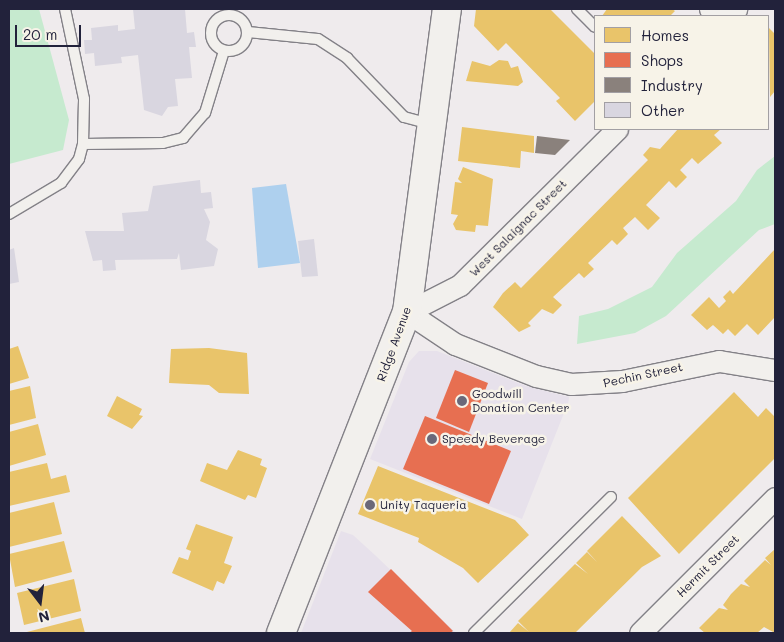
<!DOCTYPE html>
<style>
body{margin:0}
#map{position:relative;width:784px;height:642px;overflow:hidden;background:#efebed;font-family:Mali,sans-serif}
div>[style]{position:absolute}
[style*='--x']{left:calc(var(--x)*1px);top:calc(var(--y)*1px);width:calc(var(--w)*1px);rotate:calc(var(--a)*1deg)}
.built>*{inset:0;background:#e7e1eb}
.green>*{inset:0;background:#c6eacf}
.water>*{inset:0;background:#aed0ee}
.homes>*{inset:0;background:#e9c46a}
.shops>*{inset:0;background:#e76f51}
.industry>*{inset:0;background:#8a817c}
.building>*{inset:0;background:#d9d6e0}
.roads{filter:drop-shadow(1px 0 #838187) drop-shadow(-1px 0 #838187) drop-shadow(0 1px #838187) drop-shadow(0 -1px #838187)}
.lane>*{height:10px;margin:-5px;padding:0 5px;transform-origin:5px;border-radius:5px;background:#f2f0ed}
.lane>.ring{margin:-5px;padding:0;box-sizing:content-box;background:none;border:10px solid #f2f0ed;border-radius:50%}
.street>*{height:21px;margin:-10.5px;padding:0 10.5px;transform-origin:10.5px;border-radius:10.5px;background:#f2f0ed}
.secondary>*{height:28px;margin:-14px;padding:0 14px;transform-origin:14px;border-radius:14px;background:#f2f0ed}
.dots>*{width:14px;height:14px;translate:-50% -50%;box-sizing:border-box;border:2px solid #f7f3e8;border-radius:50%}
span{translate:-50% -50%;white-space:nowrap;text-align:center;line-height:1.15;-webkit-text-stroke:5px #f7f3e8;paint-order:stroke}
.street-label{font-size:12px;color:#22223b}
.poi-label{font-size:12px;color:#22223b}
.left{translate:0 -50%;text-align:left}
.frame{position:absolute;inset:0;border:10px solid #22223b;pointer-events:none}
.legend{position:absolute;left:594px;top:15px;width:175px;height:115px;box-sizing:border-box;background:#f7f3e8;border:1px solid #a29fa3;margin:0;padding:6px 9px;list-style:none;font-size:15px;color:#22223b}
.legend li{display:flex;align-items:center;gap:10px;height:25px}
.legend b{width:25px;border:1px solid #a29fa3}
.north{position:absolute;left:15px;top:577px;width:50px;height:50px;-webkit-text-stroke:4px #f7f3e8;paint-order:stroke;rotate:165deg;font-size:14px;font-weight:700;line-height:20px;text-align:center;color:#22223b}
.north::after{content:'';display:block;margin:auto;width:18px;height:22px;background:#22223b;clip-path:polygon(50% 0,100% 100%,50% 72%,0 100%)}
.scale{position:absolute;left:15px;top:25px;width:66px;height:22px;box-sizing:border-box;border:2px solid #22223b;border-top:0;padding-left:6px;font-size:15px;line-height:18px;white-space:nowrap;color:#22223b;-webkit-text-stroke:4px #f7f3e8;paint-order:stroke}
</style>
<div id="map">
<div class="built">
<i style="clip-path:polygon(419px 351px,437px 351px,526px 386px,569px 397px,567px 413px,564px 413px,522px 519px,370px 459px,409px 362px)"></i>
<i style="clip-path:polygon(341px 531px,353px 535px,376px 556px,456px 633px,301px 633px)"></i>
</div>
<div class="green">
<i style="clip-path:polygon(9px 9px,39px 9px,69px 120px,63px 150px,9px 164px)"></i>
<i style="clip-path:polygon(775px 156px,775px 224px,759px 230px,666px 316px,635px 333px,577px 344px,579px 316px,608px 309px,652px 287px,677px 253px,736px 201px,757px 170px)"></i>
</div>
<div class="water">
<i style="clip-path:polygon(286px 184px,300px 263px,258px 268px,252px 188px)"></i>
</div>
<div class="homes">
<i style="clip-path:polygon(476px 9px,550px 9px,595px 54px,595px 101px,575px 121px,556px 101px,560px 98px,506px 43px,498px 51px,474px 26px)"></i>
<i style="clip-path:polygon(607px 9px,672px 9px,675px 11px,670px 16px,602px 16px)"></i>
<i style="clip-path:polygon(769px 28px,774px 33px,775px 28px,775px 91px,770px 97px)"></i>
<i style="clip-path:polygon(499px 60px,508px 61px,511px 68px,518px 66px,523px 82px,518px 86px,466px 81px,472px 61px,490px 66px)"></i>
<i style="clip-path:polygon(462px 127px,534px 136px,534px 153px,521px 151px,520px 168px,458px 161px)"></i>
<i style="clip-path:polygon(678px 129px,721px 129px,714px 135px,722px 143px,698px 164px,692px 158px,680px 170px,687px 177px,676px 188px,669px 181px,646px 205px,660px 218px,648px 230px,635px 217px,623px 228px,628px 234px,617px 245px,612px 240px,588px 263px,594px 269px,584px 278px,579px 273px,553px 297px,562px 305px,553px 314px,542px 309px,528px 323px,531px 326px,519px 332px,493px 307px,503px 293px,515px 282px,521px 288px,648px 160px,643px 155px,650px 147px,660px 149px)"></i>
<i style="clip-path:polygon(463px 167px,493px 179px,488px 226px,476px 225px,475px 232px,456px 230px,453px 224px,458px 215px,451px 214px,455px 182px,462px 183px,458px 179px)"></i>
<i style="clip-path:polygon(775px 249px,775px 317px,758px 335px,747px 324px,735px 336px,728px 329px,723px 334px,713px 325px,707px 330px,691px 315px,709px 297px,719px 308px,726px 301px,723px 297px,730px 290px,733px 294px)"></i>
<i style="clip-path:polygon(18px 346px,29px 378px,9px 384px,9px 349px)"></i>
<i style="clip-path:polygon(209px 348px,247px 353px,249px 394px,219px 393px,209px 385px,169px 383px,171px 349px)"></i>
<i style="clip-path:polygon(30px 386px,36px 418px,9px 425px,9px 391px)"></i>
<i style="clip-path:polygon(734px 392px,758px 417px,766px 408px,775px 417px,775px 458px,679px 554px,628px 498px)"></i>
<i style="clip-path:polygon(117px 396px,142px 409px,139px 415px,143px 416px,132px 429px,107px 416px)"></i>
<i style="clip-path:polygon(38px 424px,46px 455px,9px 466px,9px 432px)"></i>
<i style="clip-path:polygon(238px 450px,262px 459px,260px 465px,267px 468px,256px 498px,248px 495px,245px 500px,200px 481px,207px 463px,227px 470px)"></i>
<i style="clip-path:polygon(47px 463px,51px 479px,66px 475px,70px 492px,9px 506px,9px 472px)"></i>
<i style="clip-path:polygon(378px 466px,515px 520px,529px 535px,478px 583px,463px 568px,418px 542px,419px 538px,358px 514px)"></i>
<i style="clip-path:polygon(54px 502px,62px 534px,9px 547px,9px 513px)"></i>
<i style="clip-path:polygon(622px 516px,661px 556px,642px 567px,575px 633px,509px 633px,518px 623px,529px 632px,518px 621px,575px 564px,588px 574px,576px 563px,587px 552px,597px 562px,587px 551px)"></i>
<i style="clip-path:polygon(196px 524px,233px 537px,224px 563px,232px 566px,224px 584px,217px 581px,213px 591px,172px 573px,179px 557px,188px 560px,191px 551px,186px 549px)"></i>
<i style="clip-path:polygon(64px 541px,72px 572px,15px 587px,9px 554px)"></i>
<i style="clip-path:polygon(775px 549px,775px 633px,764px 627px,757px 633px,705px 633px,699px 628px,719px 608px,728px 610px,723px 605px,731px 594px,741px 584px,750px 587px,744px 581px,765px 560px,771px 565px,765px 558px)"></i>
<i style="clip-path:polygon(74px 579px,81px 611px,24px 625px,17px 593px)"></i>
<i style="clip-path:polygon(81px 618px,85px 633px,23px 633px)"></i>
</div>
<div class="shops">
<i style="clip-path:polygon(455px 370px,488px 383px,469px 432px,436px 418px)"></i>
<i style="clip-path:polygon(425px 416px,511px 451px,489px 504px,403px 469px)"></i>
<i style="clip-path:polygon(391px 569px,453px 631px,450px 633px,409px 633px,412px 631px,368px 592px)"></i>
</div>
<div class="industry">
<i style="clip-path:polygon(537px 136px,570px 140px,555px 155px,535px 153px)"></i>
</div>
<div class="building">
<i style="clip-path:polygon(133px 9px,185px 9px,187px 33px,194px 32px,196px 47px,189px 47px,192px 78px,175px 79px,178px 106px,168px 107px,162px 116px,144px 110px,138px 55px,121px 57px,122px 63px,95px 66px,94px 53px,85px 54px,84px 40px,92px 40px,91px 28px,118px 25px,118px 31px,135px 29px)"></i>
<i style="clip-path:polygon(200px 180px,201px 193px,211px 192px,213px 208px,204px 209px,210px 222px,206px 240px,218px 249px,214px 266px,181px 270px,179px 253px,177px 259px,115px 260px,116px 270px,103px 271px,102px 260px,93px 261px,85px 231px,124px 231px,122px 213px,148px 211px,153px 186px)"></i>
<i style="clip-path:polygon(314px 239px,318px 276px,302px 277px,298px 241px)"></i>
<i style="clip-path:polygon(14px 248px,19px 282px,9px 284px,9px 250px)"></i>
</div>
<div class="roads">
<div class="lane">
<i style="--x:577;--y:9;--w:25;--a:45"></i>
<i class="ring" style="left:211px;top:15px;width:26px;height:26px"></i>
<i style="--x:248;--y:32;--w:70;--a:5.7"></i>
<i style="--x:318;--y:39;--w:35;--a:33"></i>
<i style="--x:347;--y:58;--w:82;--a:46"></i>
<i style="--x:404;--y:117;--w:28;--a:15"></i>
<i style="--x:83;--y:144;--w:80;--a:-0.7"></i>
<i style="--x:163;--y:143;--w:21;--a:-14"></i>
<i style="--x:183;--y:138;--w:33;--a:-49"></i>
<i style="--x:205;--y:113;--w:65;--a:-73"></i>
<i style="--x:9;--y:214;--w:61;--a:-30.8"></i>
<i style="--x:61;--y:183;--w:30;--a:-53"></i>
<i style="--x:79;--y:159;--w:16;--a:-75"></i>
<i style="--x:83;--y:144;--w:45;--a:-88.7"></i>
<i style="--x:84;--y:99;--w:92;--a:-101.9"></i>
<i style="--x:474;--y:633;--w:193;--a:-44.8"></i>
</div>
<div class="street">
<i style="--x:710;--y:9;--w:11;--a:41"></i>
<i style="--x:728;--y:16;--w:11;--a:-41"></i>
<i style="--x:617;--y:129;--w:221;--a:135.2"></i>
<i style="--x:460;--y:285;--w:59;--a:153"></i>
<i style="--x:407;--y:312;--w:58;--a:33.7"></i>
<i style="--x:455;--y:344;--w:87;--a:21.6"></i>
<i style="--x:536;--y:376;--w:36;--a:13"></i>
<i style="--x:571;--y:384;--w:51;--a:-3.4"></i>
<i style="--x:622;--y:381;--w:99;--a:-11.7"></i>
<i style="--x:719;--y:361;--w:57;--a:9.1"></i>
<i style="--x:640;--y:633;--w:191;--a:-45"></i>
</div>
<div class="secondary">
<i style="--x:281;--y:633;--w:345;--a:-68.6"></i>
<i style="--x:407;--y:312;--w:306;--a:-82.5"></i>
</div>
</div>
<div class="dots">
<i style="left:462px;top:401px;background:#6a6879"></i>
<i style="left:432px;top:439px;background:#6a6879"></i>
<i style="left:370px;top:505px;background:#6a6879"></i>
</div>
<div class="street-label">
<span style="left:518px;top:228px;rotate:-45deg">West Salaignac Street</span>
<span style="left:394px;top:344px;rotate:-70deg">Ridge Avenue</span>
<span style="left:643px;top:375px;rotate:-12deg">Pechin Street</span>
<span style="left:708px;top:566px;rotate:-45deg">Hermit Street</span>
</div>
<div class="poi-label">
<span class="left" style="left:472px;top:401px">Goodwill<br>Donation Center</span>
<span class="left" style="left:442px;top:439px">Speedy Beverage</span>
<span class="left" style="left:380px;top:505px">Unity Taqueria</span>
</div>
<div class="frame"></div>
<ul class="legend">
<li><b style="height:14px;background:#e9c46a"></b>Homes</li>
<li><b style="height:14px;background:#e76f51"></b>Shops</li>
<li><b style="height:14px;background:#8a817c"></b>Industry</li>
<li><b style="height:14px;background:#d9d6e0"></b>Other</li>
</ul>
<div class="north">N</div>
<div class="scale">20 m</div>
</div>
